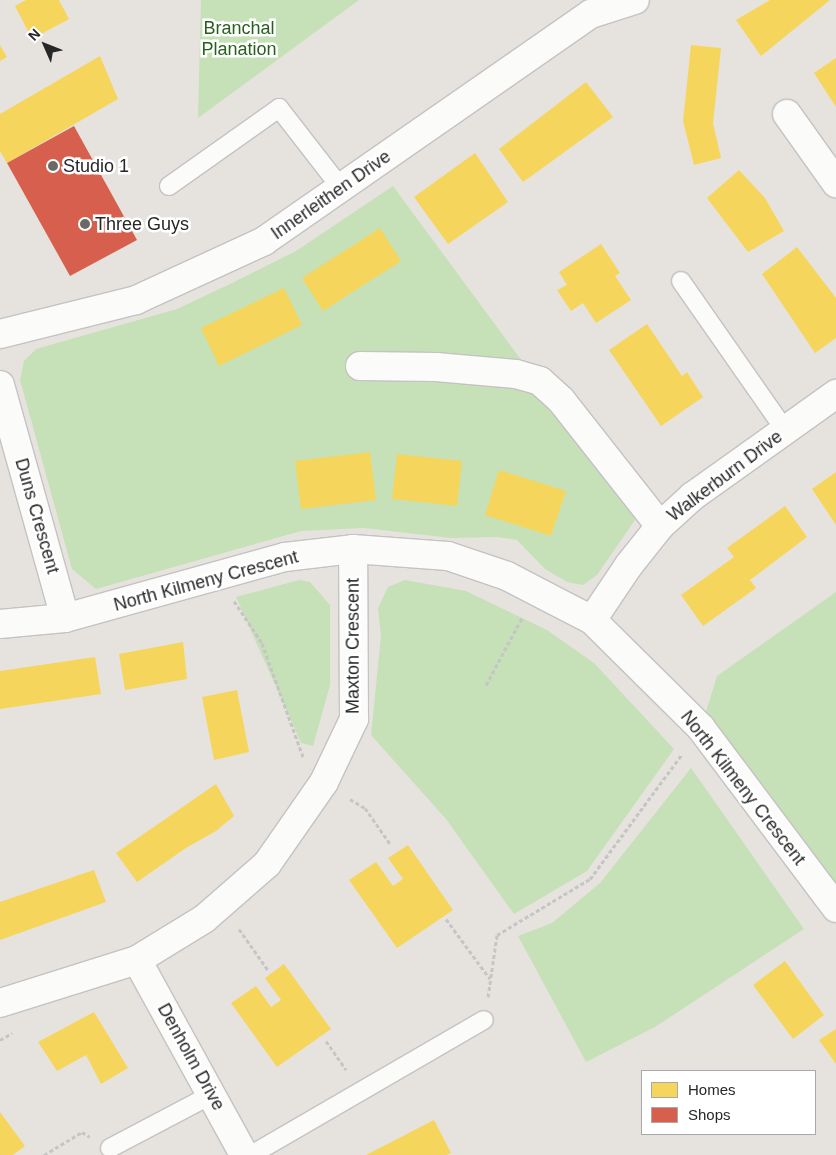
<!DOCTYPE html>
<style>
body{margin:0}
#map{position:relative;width:836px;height:1155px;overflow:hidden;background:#e6e3de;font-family:Helvetica,sans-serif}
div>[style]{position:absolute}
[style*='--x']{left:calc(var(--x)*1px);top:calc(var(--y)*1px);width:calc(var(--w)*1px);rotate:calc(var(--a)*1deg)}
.green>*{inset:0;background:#c6e0b8}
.homes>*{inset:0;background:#f6d55c}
.shops>*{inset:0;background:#d6604d}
.path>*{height:3px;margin-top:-1.5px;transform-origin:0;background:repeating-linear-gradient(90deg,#c6c5c5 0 4px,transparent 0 6.5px)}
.roads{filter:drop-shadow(1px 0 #c4c2c3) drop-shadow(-1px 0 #c4c2c3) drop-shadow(0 1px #c4c2c3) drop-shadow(0 -1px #c4c2c3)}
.lane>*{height:18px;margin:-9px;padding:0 9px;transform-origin:9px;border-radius:9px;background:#fbfbfa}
.street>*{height:28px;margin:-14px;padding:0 14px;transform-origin:14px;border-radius:14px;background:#fbfbfa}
.dots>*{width:14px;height:14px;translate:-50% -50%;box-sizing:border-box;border:2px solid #fff;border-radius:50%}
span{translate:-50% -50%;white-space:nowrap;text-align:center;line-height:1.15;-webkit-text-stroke:5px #fff;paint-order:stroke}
.park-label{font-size:18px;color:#275f1d}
.poi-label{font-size:18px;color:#272727}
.left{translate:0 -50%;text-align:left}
.street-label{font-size:18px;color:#272727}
.legend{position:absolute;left:641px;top:1070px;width:175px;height:65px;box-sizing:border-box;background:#fff;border:1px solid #a9a9a9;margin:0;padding:6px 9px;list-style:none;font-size:15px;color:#272727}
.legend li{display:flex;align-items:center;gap:10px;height:25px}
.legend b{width:25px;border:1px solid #a9a9a9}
.north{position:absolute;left:20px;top:20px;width:50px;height:50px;-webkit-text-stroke:4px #fff;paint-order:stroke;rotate:314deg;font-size:14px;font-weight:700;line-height:20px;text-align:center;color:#272727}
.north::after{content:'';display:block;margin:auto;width:18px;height:22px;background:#272727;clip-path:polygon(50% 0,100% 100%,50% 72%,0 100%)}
</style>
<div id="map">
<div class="green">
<i style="clip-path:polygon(201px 0,359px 0,198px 118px)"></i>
<i style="clip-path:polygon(393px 186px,637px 517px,597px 575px,583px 585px,567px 582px,545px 569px,517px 540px,498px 537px,451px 538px,364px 528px,301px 531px,96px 589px,72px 569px,20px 380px,24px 361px,36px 349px,177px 309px,230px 284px,296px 251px)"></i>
<i style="clip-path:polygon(299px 580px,310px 582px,330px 605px,330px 685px,313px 746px,301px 743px,236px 597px)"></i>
<i style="clip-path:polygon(405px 580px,466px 591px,547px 630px,594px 663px,674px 749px,587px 871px,514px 914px,446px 819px,371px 735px,381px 636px,378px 608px,388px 587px)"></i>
<i style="clip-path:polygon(836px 592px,836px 908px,701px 728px,717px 676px)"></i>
<i style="clip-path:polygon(691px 768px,804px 929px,655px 1027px,586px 1062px,518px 936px,552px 923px,600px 883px)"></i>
</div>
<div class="homes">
<i style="clip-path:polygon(26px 0,59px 0,69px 19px,32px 39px,15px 6px)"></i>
<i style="clip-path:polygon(770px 0,830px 0,761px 56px,736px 20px)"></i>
<i style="clip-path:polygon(0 45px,7px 57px,0 61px)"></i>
<i style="clip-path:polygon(691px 45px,721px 48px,713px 123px,721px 158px,694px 165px,683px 121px)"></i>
<i style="clip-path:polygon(100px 56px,118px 99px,7px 163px,0 151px,0 114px)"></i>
<i style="clip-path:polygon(836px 58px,836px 107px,814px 73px)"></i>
<i style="clip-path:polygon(586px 82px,613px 117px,523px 182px,499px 149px)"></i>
<i style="clip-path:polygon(475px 153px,508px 202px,448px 244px,414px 197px)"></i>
<i style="clip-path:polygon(739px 170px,765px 198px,784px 231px,748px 252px,707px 198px)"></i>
<i style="clip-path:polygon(380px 228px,401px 261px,323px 311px,302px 278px)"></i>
<i style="clip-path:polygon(601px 244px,620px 273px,615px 276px,631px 300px,596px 323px,583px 303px,571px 311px,557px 290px,567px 285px,559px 272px)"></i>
<i style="clip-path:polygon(797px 247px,836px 298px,836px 338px,815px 353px,762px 274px)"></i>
<i style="clip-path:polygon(284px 288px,302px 325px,219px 366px,201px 328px)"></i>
<i style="clip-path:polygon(647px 324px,682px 376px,687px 372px,703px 397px,661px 426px,609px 350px)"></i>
<i style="clip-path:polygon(370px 452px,376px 500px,301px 509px,295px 461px)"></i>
<i style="clip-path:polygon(397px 454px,462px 461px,457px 506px,392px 499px)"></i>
<i style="clip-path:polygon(499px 470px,566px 491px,551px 536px,485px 515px)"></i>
<i style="clip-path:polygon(836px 472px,836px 525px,812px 489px)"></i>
<i style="clip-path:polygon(785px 506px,807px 537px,750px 580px,756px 588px,703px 626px,681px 595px,734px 557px,727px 548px)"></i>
<i style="clip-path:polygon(183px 642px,187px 679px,125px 690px,119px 654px)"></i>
<i style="clip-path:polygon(95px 657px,101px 694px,0 709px,0 671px)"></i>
<i style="clip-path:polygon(237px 690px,249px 752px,214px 760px,202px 697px)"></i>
<i style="clip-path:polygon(216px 784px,234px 816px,216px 831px,186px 848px,137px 882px,116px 853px)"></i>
<i style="clip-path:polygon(408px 845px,453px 910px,397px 948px,349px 880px,376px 862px,393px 886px,403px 879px,388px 858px)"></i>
<i style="clip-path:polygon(94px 870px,106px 902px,0 940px,0 902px)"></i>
<i style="clip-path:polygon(785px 961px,824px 1015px,793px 1039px,753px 985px)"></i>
<i style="clip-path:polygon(284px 964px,331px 1029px,277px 1067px,231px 1003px,256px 986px,271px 1007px,281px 1000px,265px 978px)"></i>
<i style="clip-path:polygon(94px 1012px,128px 1068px,101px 1084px,86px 1055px,57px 1071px,38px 1042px)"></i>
<i style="clip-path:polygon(836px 1029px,836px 1064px,819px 1040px)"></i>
<i style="clip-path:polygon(0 1112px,25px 1146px,13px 1155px,0 1155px)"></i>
<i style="clip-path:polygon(434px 1120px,451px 1153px,447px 1155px,366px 1155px)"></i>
</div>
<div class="shops">
<i style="clip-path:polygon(74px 126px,137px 240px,70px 276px,7px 163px)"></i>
</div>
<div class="path">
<i style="--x:234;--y:601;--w:50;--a:56.3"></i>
<i style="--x:262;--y:643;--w:121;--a:70.2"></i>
<i style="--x:486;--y:685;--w:76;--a:-61.8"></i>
<i style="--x:350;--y:799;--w:17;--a:31"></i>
<i style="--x:365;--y:808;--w:45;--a:54.9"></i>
<i style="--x:446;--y:919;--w:74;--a:53.7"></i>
<i style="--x:239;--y:929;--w:50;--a:54.7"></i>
<i style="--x:488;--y:997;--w:63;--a:-81.7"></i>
<i style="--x:497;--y:935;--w:109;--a:-31.1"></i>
<i style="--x:590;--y:879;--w:155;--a:-53.6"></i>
<i style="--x:0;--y:1040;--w:14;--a:-30"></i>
<i style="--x:326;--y:1041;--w:35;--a:55"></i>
<i style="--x:44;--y:1155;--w:44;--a:-31.2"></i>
<i style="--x:82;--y:1132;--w:9;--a:32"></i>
</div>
<div class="roads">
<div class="lane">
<i style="--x:169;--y:186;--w:135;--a:-35.3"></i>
<i style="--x:279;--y:108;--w:101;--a:52.2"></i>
<i style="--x:681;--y:281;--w:182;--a:55.1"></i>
<i style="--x:110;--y:1148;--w:114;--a:-27.7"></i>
<i style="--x:251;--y:1155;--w:269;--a:-30.1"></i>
</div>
<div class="street">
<i style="--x:787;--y:114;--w:85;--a:54.6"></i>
<i style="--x:0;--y:334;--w:140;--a:-14"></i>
<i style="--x:136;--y:300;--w:141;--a:-24.7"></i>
<i style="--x:264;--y:241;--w:398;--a:-34.8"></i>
<i style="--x:591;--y:14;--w:46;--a:-17.7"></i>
<i style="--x:360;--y:366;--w:76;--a:0.8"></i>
<i style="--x:436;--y:367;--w:80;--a:5"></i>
<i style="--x:516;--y:374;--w:25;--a:16"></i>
<i style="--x:540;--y:381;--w:28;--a:42"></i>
<i style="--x:561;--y:400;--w:160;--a:51.8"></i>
<i style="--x:0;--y:385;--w:242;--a:74.4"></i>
<i style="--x:592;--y:620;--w:66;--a:-56.1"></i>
<i style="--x:629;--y:565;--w:50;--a:-51.5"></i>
<i style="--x:660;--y:526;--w:45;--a:-42.3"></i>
<i style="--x:693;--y:496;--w:176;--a:-35.5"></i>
<i style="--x:0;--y:624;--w:65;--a:-5.3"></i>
<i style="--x:65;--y:618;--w:228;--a:-15.5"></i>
<i style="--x:285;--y:557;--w:68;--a:-6.7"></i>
<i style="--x:353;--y:549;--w:95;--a:4.2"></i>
<i style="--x:448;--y:556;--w:62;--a:18.7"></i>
<i style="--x:507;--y:576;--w:96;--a:27.4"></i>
<i style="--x:592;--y:620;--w:153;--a:44.7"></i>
<i style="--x:701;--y:728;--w:225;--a:53.1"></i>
<i style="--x:137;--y:960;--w:222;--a:61.2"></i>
<i style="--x:0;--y:1003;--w:144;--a:-17.4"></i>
<i style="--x:137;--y:960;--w:79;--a:-31.5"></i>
<i style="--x:204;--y:919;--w:84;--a:-41.1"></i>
<i style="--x:267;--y:864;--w:100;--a:-55.2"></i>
<i style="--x:324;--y:782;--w:70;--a:-64.5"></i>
<i style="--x:354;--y:719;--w:170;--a:-90.3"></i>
</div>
</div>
<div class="dots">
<i style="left:53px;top:166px;background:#6a6967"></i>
<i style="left:85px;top:224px;background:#6a6967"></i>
</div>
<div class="park-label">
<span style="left:239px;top:39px">Branchal<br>Planation</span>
</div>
<div class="poi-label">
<span class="left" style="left:63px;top:166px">Studio 1</span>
<span class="left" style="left:95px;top:224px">Three Guys</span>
</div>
<div class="street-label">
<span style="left:331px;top:195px;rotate:-35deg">Innerleithen Drive</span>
<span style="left:725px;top:476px;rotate:-37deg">Walkerburn Drive</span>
<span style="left:37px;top:516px;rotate:74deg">Duns Crescent</span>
<span style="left:206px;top:581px;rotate:-15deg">North Kilmeny Crescent</span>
<span style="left:353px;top:646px;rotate:-90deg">Maxton Crescent</span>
<span style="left:743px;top:788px;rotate:52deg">North Kilmeny Crescent</span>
<span style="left:191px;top:1057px;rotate:61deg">Denholm Drive</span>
</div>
<ul class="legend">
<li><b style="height:14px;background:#f6d55c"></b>Homes</li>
<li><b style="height:14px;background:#d6604d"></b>Shops</li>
</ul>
<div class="north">N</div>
</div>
